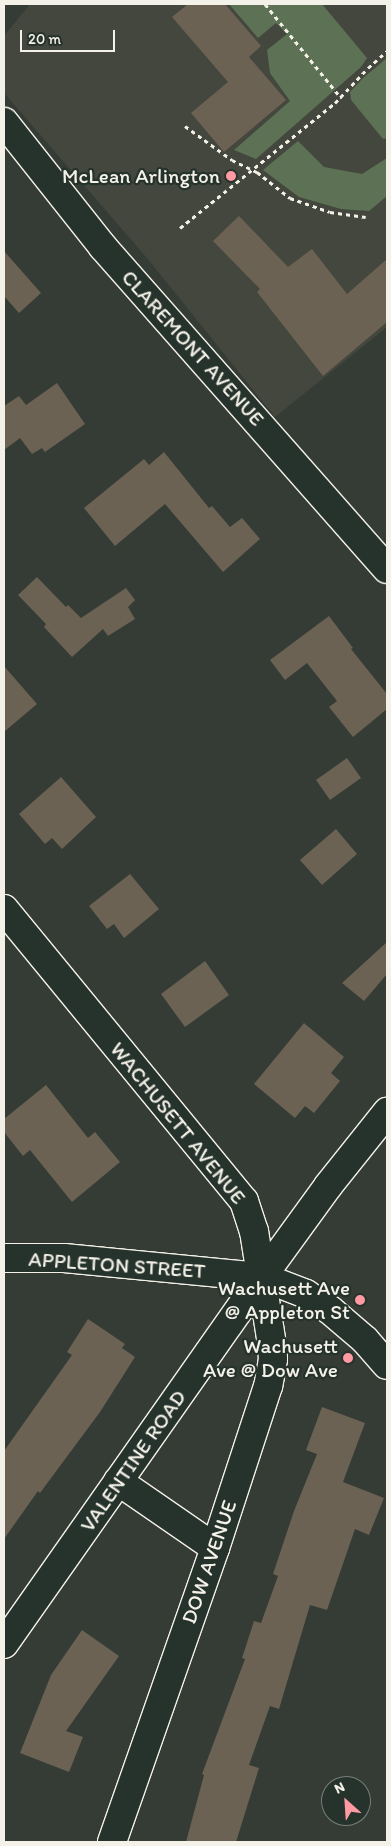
<!DOCTYPE html>
<style>
body{margin:0}
#map{position:relative;width:391px;height:1846px;overflow:hidden;background:#343c35;font-family:Itim,sans-serif}
div>[style]{position:absolute}
[style*='--x']{left:calc(var(--x)*1px);top:calc(var(--y)*1px);width:calc(var(--w)*1px);rotate:calc(var(--a)*1deg)}
.built>*{inset:0;background:#44473e}
.green>*{inset:0;background:#5d7154}
.building>*{inset:0;background:#6b6254}
.path>*{height:3px;margin-top:-1.5px;transform-origin:0;background:repeating-linear-gradient(90deg,#f4f1e8 0 4px,transparent 0 8px)}
.roads{filter:drop-shadow(1px 0 #f4f1e8) drop-shadow(-1px 0 #f4f1e8) drop-shadow(0 1px #f4f1e8) drop-shadow(0 -1px #f4f1e8)}
.minor>*{height:28px;margin:-14px;padding:0 14px;transform-origin:14px;border-radius:14px;background:#26332d}
.tertiary>*{height:28px;margin:-14px;padding:0 14px;transform-origin:14px;border-radius:14px;background:#26332d}
.dots>*{width:14px;height:14px;translate:-50% -50%;box-sizing:border-box;border:2px solid #26332d;border-radius:50%}
span{translate:-50% -50%;white-space:nowrap;text-align:center;line-height:1.15;-webkit-text-stroke:4.5px #26332d;paint-order:stroke}
.poi-label{font-size:21px;color:#f4f1e8}
.right{translate:-100% -50%;text-align:right}
.street-label{font-size:21px;color:#f4f1e8}
.frame{position:absolute;inset:0;border:5px solid #f4f1e8;pointer-events:none}
.north{position:absolute;left:321px;top:1776px;width:50px;height:50px;box-sizing:border-box;background:#26332d;border:1px solid #787f78;border-radius:50%;rotate:334deg;font-size:14px;font-weight:700;line-height:20px;text-align:center;color:#f4f1e8}
.north::after{content:'';display:block;margin:auto;width:18px;height:22px;background:#ff9aa2;clip-path:polygon(50% 0,100% 100%,50% 72%,0 100%)}
.scale{position:absolute;left:20px;top:30px;width:95px;height:22px;box-sizing:border-box;border:2px solid #f4f1e8;border-top:0;padding-left:6px;font-size:15px;line-height:18px;white-space:nowrap;color:#f4f1e8;-webkit-text-stroke:4px #26332d;paint-order:stroke}
</style>
<div id="map">
<div class="built">
<i style="clip-path:polygon(30px 4px,387px 4px,387px 327px,275px 417px,147px 258px,4px 93px,4px 36px)"></i>
</div>
<div class="green">
<i style="clip-path:polygon(229px 4px,322px 4px,367px 58px,361px 67px,256px 159px,234px 150px,290px 101px,270px 73px,267px 50px,287px 34px,276px 23px,258px 38px)"></i>
<i style="clip-path:polygon(387px 58px,387px 138px,383px 139px,351px 100px,350px 92px,363px 78px)"></i>
<i style="clip-path:polygon(298px 141px,324px 167px,362px 174px,387px 158px,387px 196px,369px 211px,341px 209px,299px 197px,263px 170px)"></i>
</div>
<div class="building">
<i style="clip-path:polygon(188px 4px,225px 4px,261px 46px,249px 57px,286px 100px,224px 152px,191px 113px,228px 82px,172px 17px)"></i>
<i style="clip-path:polygon(239px 216px,288px 267px,312px 249px,347px 294px,387px 259px,387px 322px,323px 376px,257px 292px,260px 289px,213px 241px)"></i>
<i style="clip-path:polygon(4px 251px,41px 293px,19px 313px,4px 296px)"></i>
<i style="clip-path:polygon(57px 383px,85px 424px,45px 452px,42px 448px,32px 454px,20px 438px,4px 450px,4px 406px,19px 396px,26px 405px)"></i>
<i style="clip-path:polygon(164px 452px,209px 508px,212px 506px,230px 527px,242px 518px,260px 539px,223px 572px,165px 504px,115px 546px,84px 508px,144px 459px,149px 465px)"></i>
<i style="clip-path:polygon(37px 577px,66px 607px,68px 605px,81px 618px,126px 588px,135px 600px,128px 607px,135px 619px,108px 636px,103px 629px,72px 657px,44px 627px,46px 624px,18px 595px)"></i>
<i style="clip-path:polygon(329px 616px,353px 648px,351px 649px,387px 694px,387px 709px,353px 737px,329px 707px,337px 701px,307px 663px,285px 680px,270px 660px)"></i>
<i style="clip-path:polygon(4px 666px,37px 704px,4px 732px)"></i>
<i style="clip-path:polygon(347px 758px,361px 778px,330px 800px,316px 780px)"></i>
<i style="clip-path:polygon(61px 777px,96px 817px,62px 849px,52px 838px,45px 844px,19px 814px)"></i>
<i style="clip-path:polygon(336px 829px,357px 854px,322px 885px,300px 860px)"></i>
<i style="clip-path:polygon(130px 874px,159px 909px,124px 938px,114px 924px,107px 929px,89px 906px)"></i>
<i style="clip-path:polygon(387px 942px,387px 974px,364px 1001px,342px 983px)"></i>
<i style="clip-path:polygon(205px 961px,229px 995px,185px 1027px,161px 994px)"></i>
<i style="clip-path:polygon(304px 1023px,344px 1057px,331px 1073px,340px 1081px,314px 1113px,305px 1106px,295px 1118px,254px 1084px)"></i>
<i style="clip-path:polygon(46px 1085px,88px 1138px,95px 1132px,120px 1162px,72px 1202px,30px 1150px,23px 1156px,4px 1132px,4px 1119px)"></i>
<i style="clip-path:polygon(88px 1319px,125px 1344px,122px 1348px,135px 1357px,100px 1412px,40px 1493px,38px 1491px,4px 1539px,4px 1451px,72px 1355px,67px 1352px)"></i>
<i style="clip-path:polygon(322px 1407px,365px 1423px,343px 1482px,384px 1498px,369px 1535px,355px 1529px,327px 1610px,310px 1605px,279px 1709px,270px 1706px,249px 1765px,259px 1768px,236px 1842px,186px 1842px,204px 1775px,202px 1774px,245px 1659px,242px 1658px,254px 1621px,261px 1623px,278px 1576px,273px 1574px,294px 1511px,317px 1454px,306px 1450px)"></i>
<i style="clip-path:polygon(82px 1630px,119px 1656px,66px 1731px,83px 1737px,69px 1772px,20px 1753px,51px 1675px)"></i>
</div>
<div class="path">
<i style="--x:265;--y:4;--w:121;--a:51"></i>
<i style="--x:185;--y:126;--w:58;--a:35.9"></i>
<i style="--x:232;--y:160;--w:28;--a:26"></i>
<i style="--x:257;--y:172;--w:42;--a:38.2"></i>
<i style="--x:290;--y:198;--w:42;--a:19.3"></i>
<i style="--x:330;--y:212;--w:36;--a:8"></i>
<i style="--x:180;--y:228;--w:199;--a:-38.9"></i>
<i style="--x:335;--y:103;--w:48;--a:-46.7"></i>
<i style="--x:368;--y:68;--w:25;--a:-42"></i>
</div>
<div class="roads">
<div class="minor">
<i style="--x:4;--y:122;--w:159;--a:51.6"></i>
<i style="--x:103;--y:247;--w:429;--a:48.6"></i>
<i style="--x:4;--y:909;--w:378;--a:50.6"></i>
<i style="--x:244;--y:1201;--w:32;--a:72"></i>
<i style="--x:254;--y:1231;--w:115;--a:81"></i>
<i style="--x:272;--y:1345;--w:14;--a:86"></i>
<i style="--x:273;--y:1359;--w:27;--a:100"></i>
<i style="--x:268;--y:1386;--w:170;--a:108.1"></i>
<i style="--x:215;--y:1548;--w:312;--a:109.3"></i>
<i style="--x:118;--y:1481;--w:118;--a:34.6"></i>
<i style="--x:4;--y:1644;--w:449;--a:-54.9"></i>
</div>
<div class="tertiary">
<i style="--x:4;--y:1258;--w:60;--a:0"></i>
<i style="--x:64;--y:1258;--w:199;--a:5.5"></i>
<i style="--x:262;--y:1277;--w:47;--a:21.1"></i>
<i style="--x:306;--y:1294;--w:29;--a:34"></i>
<i style="--x:330;--y:1310;--w:46;--a:40.6"></i>
<i style="--x:365;--y:1340;--w:33;--a:49"></i>
<i style="--x:262;--y:1277;--w:112;--a:-54"></i>
<i style="--x:328;--y:1186;--w:95;--a:-51.4"></i>
</div>
</div>
<div class="dots">
<i style="left:231px;top:176px;background:#ff9aa2"></i>
<i style="left:360px;top:1300px;background:#ff9aa2"></i>
<i style="left:348px;top:1358px;background:#ff9aa2"></i>
</div>
<div class="poi-label">
<span class="right" style="left:220px;top:176px">McLean Arlington</span>
<span class="right" style="left:350px;top:1300px">Wachusett Ave<br>@ Appleton St</span>
<span class="right" style="left:338px;top:1358px">Wachusett<br>Ave @ Dow Ave</span>
</div>
<div class="street-label">
<span style="left:193px;top:348px;rotate:48deg">CLAREMONT AVENUE</span>
<span style="left:178px;top:1123px;rotate:51deg">WACHUSETT AVENUE</span>
<span style="left:117px;top:1265px;rotate:4deg">APPLETON STREET</span>
<span style="left:133px;top:1461px;rotate:-55deg">VALENTINE ROAD</span>
<span style="left:209px;top:1562px;rotate:-71deg">DOW AVENUE</span>
</div>
<div class="frame"></div>
<div class="north">N</div>
<div class="scale">20 m</div>
</div>
